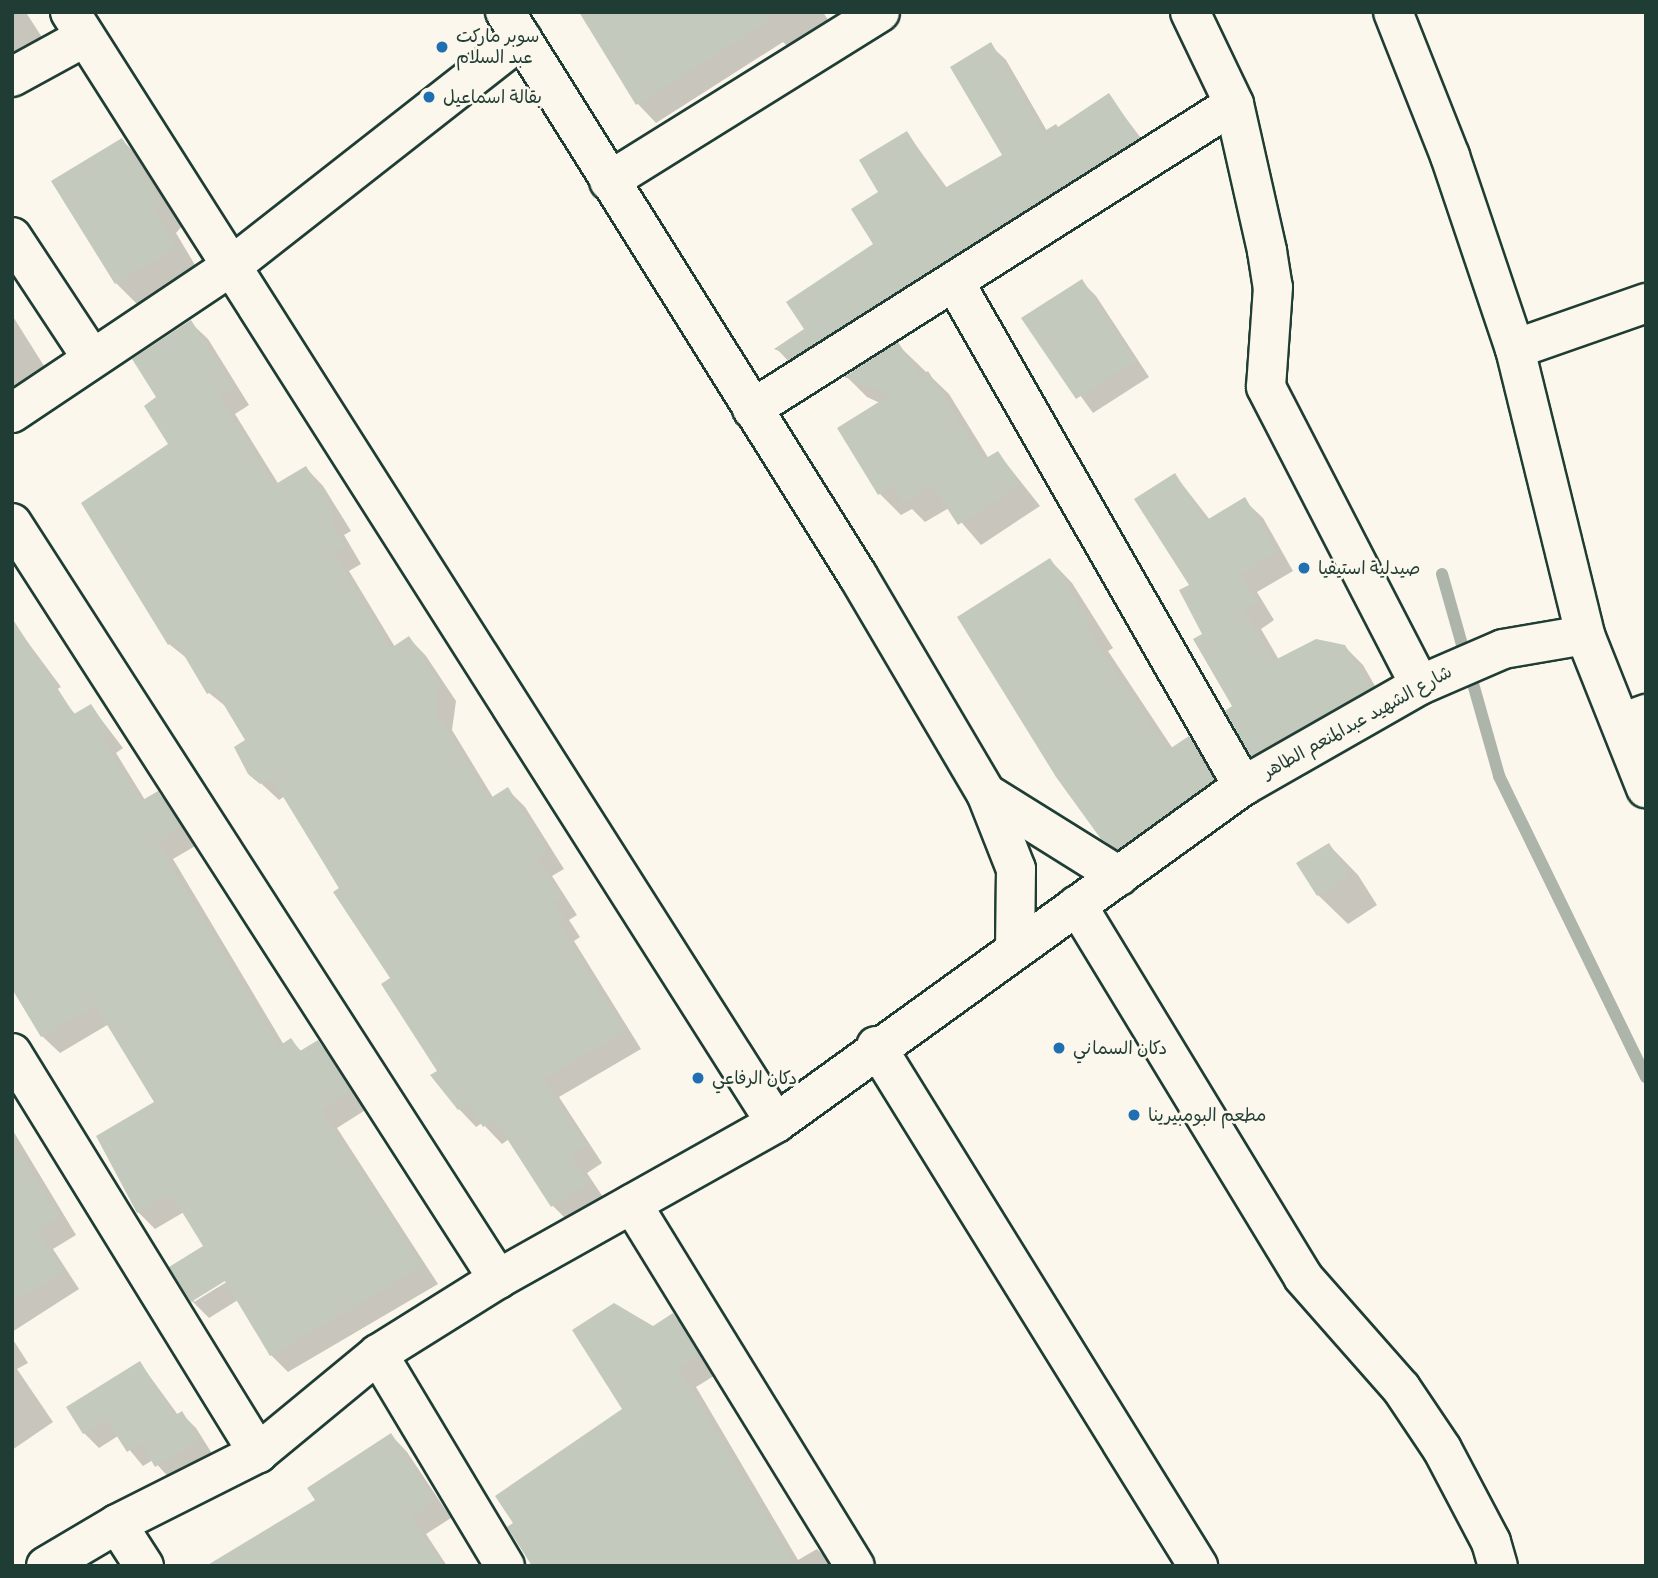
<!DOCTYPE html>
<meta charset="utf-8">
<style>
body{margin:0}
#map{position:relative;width:1658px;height:1578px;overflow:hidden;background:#fbf7ec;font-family:Delius,"Playpen Sans Arabic",sans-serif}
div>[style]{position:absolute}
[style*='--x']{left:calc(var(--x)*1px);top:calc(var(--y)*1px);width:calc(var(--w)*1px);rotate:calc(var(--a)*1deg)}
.shadow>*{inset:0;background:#0003}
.stream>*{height:12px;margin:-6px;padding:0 6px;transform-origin:6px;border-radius:6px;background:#adb4aa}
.building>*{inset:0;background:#c4c9be}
.roads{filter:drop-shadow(2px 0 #1f3d34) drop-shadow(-2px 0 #1f3d34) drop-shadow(0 2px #1f3d34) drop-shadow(0 -2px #1f3d34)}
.street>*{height:38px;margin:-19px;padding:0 19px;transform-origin:19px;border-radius:19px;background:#fbf7ec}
.secondary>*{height:38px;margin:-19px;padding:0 19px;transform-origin:19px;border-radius:19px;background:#fbf7ec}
.dots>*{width:19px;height:19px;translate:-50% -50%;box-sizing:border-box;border:4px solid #fbf7ec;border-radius:50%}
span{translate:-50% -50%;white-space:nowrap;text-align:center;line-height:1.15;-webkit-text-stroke:5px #fbf7ec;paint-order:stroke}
.poi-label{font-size:18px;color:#1f3d34}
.left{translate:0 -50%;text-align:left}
.street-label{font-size:18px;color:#1f3d34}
.frame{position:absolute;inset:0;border:14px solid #1f3d34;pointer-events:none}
</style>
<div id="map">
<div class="shadow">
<i style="clip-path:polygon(12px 12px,30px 12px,27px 14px,47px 45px,12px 65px)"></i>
<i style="clip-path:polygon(581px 12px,823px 12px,837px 34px,799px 58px,783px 42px,656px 123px,638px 104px)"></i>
<i style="clip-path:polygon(990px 45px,1006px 60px,1047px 131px,1059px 129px,1109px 96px,1153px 154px,791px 364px,777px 349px,806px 329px,875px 244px,881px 192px,907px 133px,947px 188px,1004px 156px)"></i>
<i style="clip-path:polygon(122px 140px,145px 163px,183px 225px,176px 233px,198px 270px,139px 306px,116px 283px)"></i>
<i style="clip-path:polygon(1081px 281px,1096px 296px,1149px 377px,1093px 413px,1024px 318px)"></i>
<i style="clip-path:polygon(12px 315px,56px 385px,12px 414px)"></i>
<i style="clip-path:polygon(190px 322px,208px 339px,249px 405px,235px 414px,279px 485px,306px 468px,323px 486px,351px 531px,344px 535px,361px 564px,349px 571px,395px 647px,409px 638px,426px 656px,456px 701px,452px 730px,494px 799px,508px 790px,525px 807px,564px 869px,552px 876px,577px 915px,569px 920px,580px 937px,574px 941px,641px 1049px,559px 1097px,602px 1163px,587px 1173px,605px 1200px,570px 1223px,553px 1206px,509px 1139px,502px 1144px,482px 1123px,476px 1127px,459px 1109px,392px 979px,285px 796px,279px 800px,249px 772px,248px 740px,229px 709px,209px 693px,189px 660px,169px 644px,171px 444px,159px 398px)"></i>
<i style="clip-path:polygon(898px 345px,949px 394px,989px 459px,998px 453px,1040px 506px,981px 545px,949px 508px,925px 522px,912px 509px,901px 515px,880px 494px,839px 429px,880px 403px,867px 397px,847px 377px)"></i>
<i style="clip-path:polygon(1175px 475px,1210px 520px,1244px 500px,1263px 518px,1293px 571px,1257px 592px,1274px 620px,1261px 629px,1279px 660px,1344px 646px,1363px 665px,1387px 707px,1271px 773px,1253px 755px,1204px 634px,1191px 585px)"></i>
<i style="clip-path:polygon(1050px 560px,1072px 583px,1113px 648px,1108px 651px,1173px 749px,1189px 738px,1211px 760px,1236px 803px,1126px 861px,1102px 838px)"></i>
<i style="clip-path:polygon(15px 625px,61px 687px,12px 713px)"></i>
<i style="clip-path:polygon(evenodd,68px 706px,76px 715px,91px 706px,123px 748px,116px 753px,145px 800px,158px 793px,175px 810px,197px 845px,173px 859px,284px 1045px,291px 1040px,302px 1052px,318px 1042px,335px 1059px,367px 1109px,337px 1128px,438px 1284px,288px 1372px,271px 1355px,238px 1300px,209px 1318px,192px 1301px,206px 1247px,184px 1212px,155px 1229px,138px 1212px,156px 1102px,109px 1024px,60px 1053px,42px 1036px,68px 706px,231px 1275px,233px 1278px,194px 1302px,194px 1298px,231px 1275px)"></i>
<i style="clip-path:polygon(1329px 845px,1358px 875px,1377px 905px,1348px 924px,1318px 895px)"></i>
<i style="clip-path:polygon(12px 1129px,76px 1235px,53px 1249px,79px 1289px,12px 1332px)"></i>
<i style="clip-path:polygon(673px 1315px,692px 1334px,717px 1374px,696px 1387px,798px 1560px,817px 1549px,834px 1566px,534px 1566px,625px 1410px,653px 1328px)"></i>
<i style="clip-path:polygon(12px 1338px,28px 1363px,17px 1369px,53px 1422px,12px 1450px)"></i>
<i style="clip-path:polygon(140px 1363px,178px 1415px,181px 1413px,196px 1428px,213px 1455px,172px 1481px,153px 1460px,143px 1466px,118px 1436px,99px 1448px,84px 1433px)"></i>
<i style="clip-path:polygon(391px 1435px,407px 1452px,451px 1518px,426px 1534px,447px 1566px,211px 1566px,317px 1500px)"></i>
</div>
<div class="stream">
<i style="--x:1442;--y:574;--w:210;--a:74.2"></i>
<i style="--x:1499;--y:776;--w:335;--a:64"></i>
</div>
<div class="building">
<i style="clip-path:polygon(579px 12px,782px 12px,636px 105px)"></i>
<i style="clip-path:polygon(991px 42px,1043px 132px,1056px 124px,1058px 127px,1109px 93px,1139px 138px,794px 357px,774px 349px,804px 329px,786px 302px,873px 244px,851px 209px,878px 192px,859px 160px,907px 131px,943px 189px,1002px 155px,950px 67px)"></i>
<i style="clip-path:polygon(122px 138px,161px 201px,154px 209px,176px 247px,115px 284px,51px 181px)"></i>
<i style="clip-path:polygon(1082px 279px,1135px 361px,1076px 399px,1021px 318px)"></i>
<i style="clip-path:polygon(191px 320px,233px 388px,219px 396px,274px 485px,306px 466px,335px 514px,328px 517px,345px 546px,333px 553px,391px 648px,409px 636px,439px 682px,435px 711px,489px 799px,508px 787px,547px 851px,536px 858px,561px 897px,553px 902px,564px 919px,558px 923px,625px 1031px,543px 1079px,586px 1145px,571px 1155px,589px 1182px,551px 1207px,495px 1120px,483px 1127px,468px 1104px,458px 1110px,430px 1075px,437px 1071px,381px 984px,390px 978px,333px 892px,339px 888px,271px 777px,260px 784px,248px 774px,234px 747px,245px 740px,215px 690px,207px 694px,175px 640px,168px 645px,81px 503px,168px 444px,144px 406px,156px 397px,132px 359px)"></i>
<i style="clip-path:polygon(898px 342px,920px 376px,928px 371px,983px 460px,998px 451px,1020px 484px,958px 525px,932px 485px,903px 502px,893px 486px,878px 495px,837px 428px,890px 395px,844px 377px)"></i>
<i style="clip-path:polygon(1175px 473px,1205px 521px,1245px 497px,1277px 552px,1240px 574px,1257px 601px,1244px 610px,1273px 661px,1316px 639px,1345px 645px,1371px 688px,1251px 756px,1225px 711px,1232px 706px,1193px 639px,1202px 634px,1179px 590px,1189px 585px,1134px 499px)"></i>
<i style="clip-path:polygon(1050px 558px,1091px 625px,1086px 628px,1168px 750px,1189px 736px,1214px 780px,1118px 849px,1101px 839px,1056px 777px,957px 617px)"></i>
<i style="clip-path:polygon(12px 618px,74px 714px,91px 704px,108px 730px,100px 735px,141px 801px,158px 791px,179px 823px,181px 827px,157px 842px,279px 1046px,291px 1038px,300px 1051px,318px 1040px,351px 1091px,321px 1110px,422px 1266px,270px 1356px,225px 1281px,191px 1302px,169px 1267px,203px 1246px,171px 1194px,137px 1213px,96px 1136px,154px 1102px,95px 1005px,41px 1037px,12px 989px)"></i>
<i style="clip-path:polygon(1329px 843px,1349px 875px,1317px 896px,1296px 863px)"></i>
<i style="clip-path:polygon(12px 1141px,59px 1217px,37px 1231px,63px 1271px,12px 1303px)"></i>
<i style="clip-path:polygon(614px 1303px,653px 1326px,673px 1313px,699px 1355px,678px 1368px,796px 1566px,532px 1566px,507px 1527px,513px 1523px,495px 1496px,622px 1409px,572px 1330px)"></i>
<i style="clip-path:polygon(140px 1361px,174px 1416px,182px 1411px,199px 1439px,155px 1467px,141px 1443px,127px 1452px,106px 1419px,83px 1434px,66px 1407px)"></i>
<i style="clip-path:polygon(391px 1433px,435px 1501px,411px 1517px,443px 1566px,206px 1566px,315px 1500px,307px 1488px)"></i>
</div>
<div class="roads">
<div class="street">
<i style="--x:70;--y:12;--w:1316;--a:57.57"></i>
<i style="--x:1190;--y:12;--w:102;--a:64.4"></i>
<i style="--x:1234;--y:104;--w:151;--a:77.3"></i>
<i style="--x:1267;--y:251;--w:36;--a:81"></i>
<i style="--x:1273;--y:287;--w:100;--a:94"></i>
<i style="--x:1266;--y:387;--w:335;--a:62.7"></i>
<i style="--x:1393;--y:12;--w:155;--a:68.4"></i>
<i style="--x:1450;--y:156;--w:204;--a:71.4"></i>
<i style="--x:1515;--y:349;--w:294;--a:76.2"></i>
<i style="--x:12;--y:77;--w:83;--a:-28.7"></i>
<i style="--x:609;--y:181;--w:319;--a:-31.9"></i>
<i style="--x:12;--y:237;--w:144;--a:56.6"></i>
<i style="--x:955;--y:283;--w:580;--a:60.21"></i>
<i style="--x:1515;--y:349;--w:139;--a:-19.3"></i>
<i style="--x:752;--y:409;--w:570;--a:-32.32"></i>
<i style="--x:12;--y:413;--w:261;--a:-33.8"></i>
<i style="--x:229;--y:268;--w:372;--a:-38.1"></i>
<i style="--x:12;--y:523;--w:899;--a:57.26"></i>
<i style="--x:1621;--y:723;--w:27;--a:-20"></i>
<i style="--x:1077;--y:905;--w:435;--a:58.7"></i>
<i style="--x:1303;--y:1277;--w:148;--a:48.6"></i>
<i style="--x:1401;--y:1388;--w:73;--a:56.1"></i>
<i style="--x:1442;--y:1449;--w:105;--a:62.2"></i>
<i style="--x:1491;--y:1542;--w:25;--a:74"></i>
<i style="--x:876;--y:1046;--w:612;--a:58.23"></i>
<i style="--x:12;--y:1053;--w:470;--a:58.4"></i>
<i style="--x:632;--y:1204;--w:425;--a:58.4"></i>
<i style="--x:378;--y:1354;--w:247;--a:59.1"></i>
<i style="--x:117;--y:1524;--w:50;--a:57.3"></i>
</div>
<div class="secondary">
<i style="--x:505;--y:12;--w:665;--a:57.96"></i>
<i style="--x:858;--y:576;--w:252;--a:59.5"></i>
<i style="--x:986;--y:793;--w:82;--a:68.5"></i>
<i style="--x:1016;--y:869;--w:80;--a:90.7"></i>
<i style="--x:986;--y:793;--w:157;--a:32"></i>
<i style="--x:46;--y:1566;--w:82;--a:-30.6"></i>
<i style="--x:117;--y:1524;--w:158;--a:-26.7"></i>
<i style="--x:258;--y:1453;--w:156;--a:-39.5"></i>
<i style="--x:378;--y:1354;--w:142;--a:-32"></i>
<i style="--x:498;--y:1279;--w:319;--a:-29.3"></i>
<i style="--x:776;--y:1123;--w:576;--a:-35.82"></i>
<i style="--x:1243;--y:786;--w:204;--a:-29.7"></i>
<i style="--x:1420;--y:685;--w:90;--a:-23.4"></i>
<i style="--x:1503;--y:649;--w:83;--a:-9.7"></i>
<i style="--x:1585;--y:635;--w:165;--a:68.3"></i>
</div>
</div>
<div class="dots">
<i style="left:442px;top:47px;background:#1f6fb2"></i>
<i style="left:429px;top:97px;background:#1f6fb2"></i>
<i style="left:1304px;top:568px;background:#1f6fb2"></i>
<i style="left:1059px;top:1048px;background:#1f6fb2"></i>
<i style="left:698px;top:1078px;background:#1f6fb2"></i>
<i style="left:1134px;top:1115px;background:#1f6fb2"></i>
</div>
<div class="poi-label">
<span class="left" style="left:456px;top:47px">سوبر ماركت<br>عبد السلام</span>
<span class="left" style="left:443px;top:97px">بقالة اسماعيل</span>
<span class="left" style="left:1318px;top:568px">صيدلية استيفيا</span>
<span class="left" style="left:1073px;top:1048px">دكان السماني</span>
<span class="left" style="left:712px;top:1078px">دكان الرفاعي</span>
<span class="left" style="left:1148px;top:1115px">مطعم البومبيرينا</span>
</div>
<div class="street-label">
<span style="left:1357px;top:722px;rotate:-29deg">شارع الشهيد عبدالمنعم الطاهر</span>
</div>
<div class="frame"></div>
</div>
